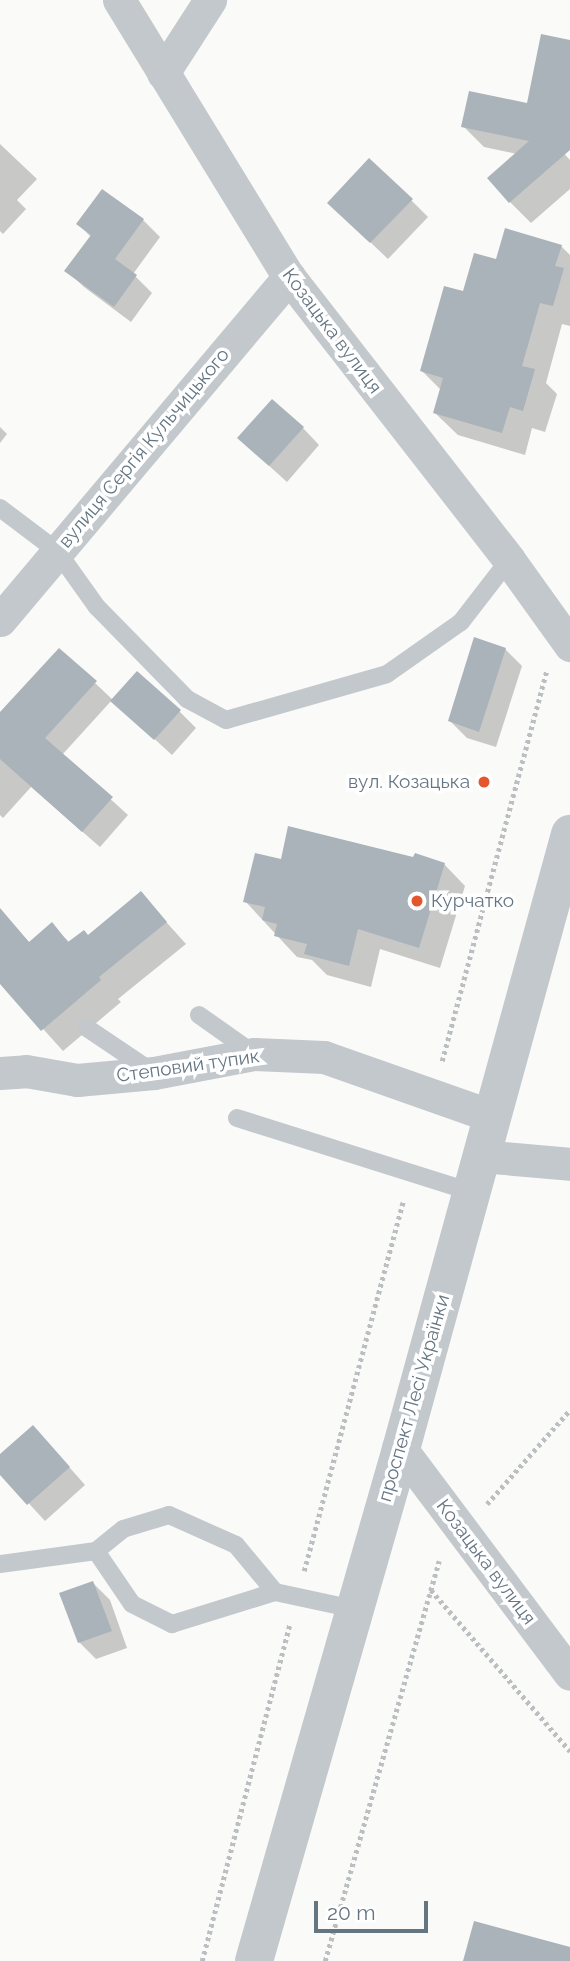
<!DOCTYPE html>
<meta charset="utf-8">
<style>
body{margin:0}
#map{position:relative;width:570px;height:1961px;overflow:hidden;background:#fafaf8;font-family:Raleway,sans-serif}
div>[style]{position:absolute}
[style*='--x']{left:calc(var(--x)*1px);top:calc(var(--y)*1px);width:calc(var(--w)*1px);rotate:calc(var(--a)*1deg)}
.shadow>*{inset:0;background:#0003}
.building>*{inset:0;background:#aab3b9}
.path>*{height:4.5px;margin-top:-2.25px;transform-origin:0;background:repeating-linear-gradient(90deg,#bbbfc2 0 3.5px,transparent 0 7px)}
.service>*{height:18px;margin:-9px;padding:0 9px;transform-origin:9px;border-radius:9px;background:#c3c8cc}
.minor>*{height:33px;margin:-16.5px;padding:0 16.5px;transform-origin:16.5px;border-radius:16.5px;background:#c3c8cc}
.tertiary>*{height:38px;margin:-19px;padding:0 19px;transform-origin:19px;border-radius:19px;background:#c3c8cc}
.dots>*{width:19px;height:19px;translate:-50% -50%;box-sizing:border-box;border:4px solid #fff;border-radius:50%}
span{translate:-50% -50%;white-space:nowrap;text-align:center;line-height:1.15;-webkit-text-stroke:7px #fff;paint-order:stroke}
.street-label{font-size:19px;color:#657683}
.poi-label{font-size:19px;color:#657683}
.right{translate:-100% -50%;text-align:right}
.left{translate:0 -50%;text-align:left}
.scale{position:absolute;left:314px;top:1901px;width:114px;height:32px;box-sizing:border-box;border:4px solid #657683;border-top:0;padding-left:9px;font-size:21px;line-height:24px;white-space:nowrap;color:#657683;-webkit-text-stroke:5px #fff;paint-order:stroke}
</style>
<div id="map">
<div class="shadow">
<i style="clip-path:polygon(538px 125px,570px 160px,570px 189px,531px 223px,510px 202px,517px 154px,484px 147px,463px 126px)"></i>
<i style="clip-path:polygon(0 144px,37px 179px,17px 200px,26px 209px,3px 234px,0 231px)"></i>
<i style="clip-path:polygon(103px 191px,143px 220px,160px 237px,133px 274px,152px 293px,131px 322px,84px 287px,67px 271px,91px 237px,78px 224px)"></i>
<i style="clip-path:polygon(411px 200px,428px 217px,388px 259px,346px 219px)"></i>
<i style="clip-path:polygon(561px 246px,570px 255px,570px 326px,562px 324px,546px 383px,557px 394px,545px 432px,532px 428px,525px 455px,458px 435px,435px 413px,441px 390px,422px 371px,464px 293px,497px 261px)"></i>
<i style="clip-path:polygon(0 427px,7px 434px,0 443px)"></i>
<i style="clip-path:polygon(303px 428px,319px 445px,287px 482px,256px 454px)"></i>
<i style="clip-path:polygon(505px 649px,522px 666px,496px 747px,467px 738px,450px 721px)"></i>
<i style="clip-path:polygon(95px 683px,113px 700px,179px 711px,196px 728px,172px 755px,112px 700px,62px 755px,128px 815px,100px 847px,31px 787px,3px 818px,0 815px,0 716px)"></i>
<i style="clip-path:polygon(282px 861px,444px 864px,465px 886px,440px 968px,380px 949px,371px 987px,327px 975px,312px 960px,297px 957px,245px 901px)"></i>
<i style="clip-path:polygon(141px 894px,186px 944px,118px 999px,121px 1002px,63px 1051px,0 981px,0 939px,14px 927px,30px 943px,51px 924px,70px 943px,89px 937px)"></i>
<i style="clip-path:polygon(49px 1444px,85px 1485px,45px 1521px,0 1472px,0 1456px)"></i>
<i style="clip-path:polygon(93px 1583px,110px 1600px,127px 1648px,96px 1659px,79px 1642px)"></i>
</div>
<div class="building">
<i style="clip-path:polygon(541px 34px,570px 40px,570px 150px,509px 203px,487px 178px,529px 141px,461px 127px,469px 91px,527px 103px)"></i>
<i style="clip-path:polygon(369px 158px,413px 199px,370px 243px,327px 203px)"></i>
<i style="clip-path:polygon(102px 189px,144px 219px,115px 259px,137px 275px,114px 307px,64px 271px,91px 235px,76px 224px)"></i>
<i style="clip-path:polygon(505px 228px,562px 245px,555px 266px,564px 268px,553px 306px,540px 303px,522px 366px,535px 369px,523px 411px,510px 407px,502px 433px,433px 413px,443px 378px,420px 371px,444px 286px,463px 291px,474px 253px,496px 259px)"></i>
<i style="clip-path:polygon(272px 399px,304px 427px,269px 466px,237px 438px)"></i>
<i style="clip-path:polygon(474px 637px,506px 648px,479px 732px,448px 721px)"></i>
<i style="clip-path:polygon(59px 648px,97px 681px,45px 738px,113px 797px,82px 832px,0 759px,0 712px)"></i>
<i style="clip-path:polygon(137px 671px,181px 710px,154px 740px,110px 701px)"></i>
<i style="clip-path:polygon(288px 826px,413px 857px,415px 853px,445px 863px,419px 948px,358px 929px,349px 966px,304px 954px,307px 944px,274px 936px,277px 924px,262px 920px,265px 907px,243px 902px,255px 853px,281px 859px)"></i>
<i style="clip-path:polygon(141px 891px,167px 922px,99px 977px,101px 980px,41px 1031px,0 984px,0 908px,29px 942px,52px 922px,68px 942px,84px 930px,88px 935px)"></i>
<i style="clip-path:polygon(33px 1425px,70px 1467px,27px 1505px,0 1475px,0 1454px)"></i>
<i style="clip-path:polygon(93px 1581px,112px 1631px,78px 1643px,59px 1593px)"></i>
<i style="clip-path:polygon(474px 1921px,570px 1947px,570px 1961px,463px 1961px)"></i>
</div>
<div class="path">
<i style="--x:442;--y:1061;--w:405;--a:-75"></i>
<i style="--x:487;--y:1504;--w:125;--a:-48.6"></i>
<i style="--x:304;--y:1571;--w:383;--a:-75"></i>
<i style="--x:431;--y:1590;--w:213;--a:49.2"></i>
<i style="--x:202;--y:1961;--w:349;--a:-75.4"></i>
<i style="--x:325;--y:1961;--w:416;--a:-74.1"></i>
</div>
<div class="service">
<i style="--x:0;--y:508;--w:71;--a:37"></i>
<i style="--x:57;--y:551;--w:69;--a:54.5"></i>
<i style="--x:97;--y:607;--w:129;--a:45.6"></i>
<i style="--x:187;--y:699;--w:44;--a:28.3"></i>
<i style="--x:226;--y:720;--w:167;--a:-15.9"></i>
<i style="--x:387;--y:674;--w:90;--a:-35.1"></i>
<i style="--x:461;--y:622;--w:78;--a:-52.3"></i>
<i style="--x:199;--y:1015;--w:67;--a:35.3"></i>
<i style="--x:87;--y:1028;--w:77;--a:33.9"></i>
<i style="--x:237;--y:1118;--w:246;--a:17.5"></i>
<i style="--x:96;--y:1551;--w:64;--a:55.8"></i>
<i style="--x:132;--y:1604;--w:45;--a:26.6"></i>
<i style="--x:172;--y:1624;--w:108;--a:-17.3"></i>
<i style="--x:275;--y:1592;--w:81;--a:12.1"></i>
<i style="--x:0;--y:1564;--w:97;--a:-7.7"></i>
<i style="--x:96;--y:1551;--w:35;--a:-39"></i>
<i style="--x:123;--y:1529;--w:48;--a:-16.9"></i>
<i style="--x:169;--y:1515;--w:73;--a:24.1"></i>
<i style="--x:236;--y:1545;--w:61;--a:50.3"></i>
</div>
<div class="minor">
<i style="--x:119;--y:0;--w:325;--a:58.5"></i>
<i style="--x:289;--y:277;--w:358;--a:52.1"></i>
<i style="--x:509;--y:560;--w:105;--a:54.3"></i>
<i style="--x:163;--y:73;--w:87;--a:-57.2"></i>
<i style="--x:0;--y:620;--w:449;--a:-49.9"></i>
<i style="--x:0;--y:1073;--w:26;--a:-4"></i>
<i style="--x:26;--y:1071;--w:52;--a:10"></i>
<i style="--x:77;--y:1080;--w:77;--a:-5.2"></i>
<i style="--x:154;--y:1073;--w:102;--a:-10.8"></i>
<i style="--x:254;--y:1054;--w:70;--a:2.5"></i>
<i style="--x:324;--y:1057;--w:178;--a:19.4"></i>
<i style="--x:481;--y:1156;--w:89;--a:5.1"></i>
<i style="--x:401;--y:1449;--w:281;--a:53.1"></i>
</div>
<div class="tertiary">
<i style="--x:254;--y:1961;--w:533;--a:-73.98"></i>
<i style="--x:401;--y:1449;--w:638;--a:-74.63"></i>
</div>
<div class="dots">
<i style="left:484px;top:782px;background:#e4572e"></i>
<i style="left:417px;top:901px;background:#e4572e"></i>
</div>
<div class="street-label">
<span style="left:332px;top:331px;rotate:53deg">Козацька вулиця</span>
<span style="left:144px;top:448px;rotate:-50deg">вулиця Сергія Кульчицького</span>
<span style="left:188px;top:1066px;rotate:-8deg">Степовий тупик</span>
<span style="left:414px;top:1398px;rotate:-74deg">проспект Лесі Українки</span>
<span style="left:486px;top:1562px;rotate:53deg">Козацька вулиця</span>
</div>
<div class="poi-label">
<span class="right" style="left:470px;top:782px">вул. Козацька</span>
<span class="left" style="left:431px;top:901px">Курчатко</span>
</div>
<div class="scale">20 m</div>
</div>
